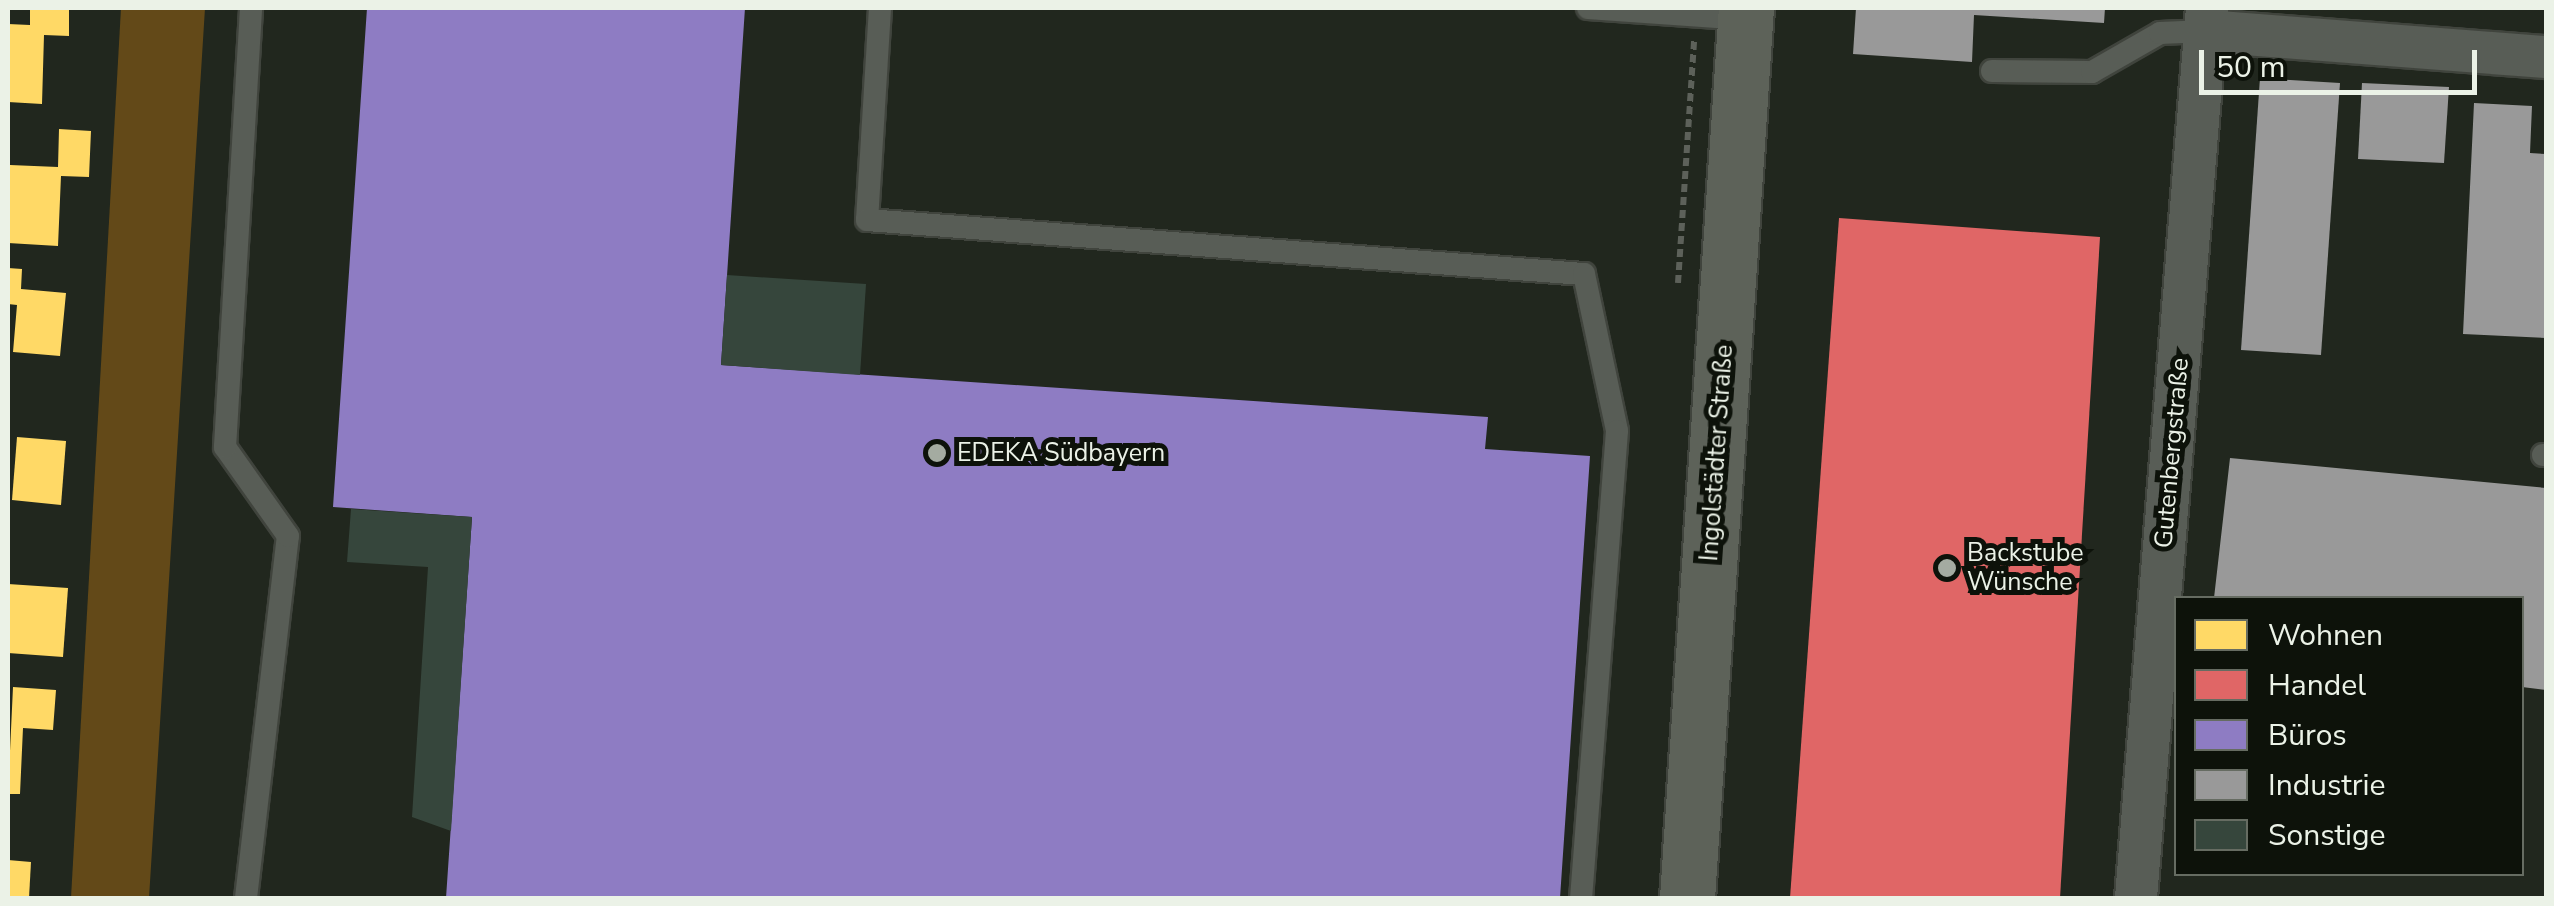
<!DOCTYPE html>
<meta charset="utf-8">
<style>
body{margin:0}
#map{position:relative;width:2554px;height:906px;overflow:hidden;background:#21271e;font-family:"Nunito Sans",sans-serif}
div>[style]{position:absolute}
[style*='--x']{left:calc(var(--x)*1px);top:calc(var(--y)*1px);width:calc(var(--w)*1px);rotate:calc(var(--a)*1deg)}
.forest>*{inset:0;background:#634918}
.homes>*{inset:0;background:#ffd966}
.shops>*{inset:0;background:#e06666}
.offices>*{inset:0;background:#8e7cc3}
.industry>*{inset:0;background:#999}
.building>*{inset:0;background:#36463c}
.path>*{height:6px;margin-top:-3px;transform-origin:0;background:repeating-linear-gradient(90deg,#5d615a 0 8px,transparent 0 13px)}
.roads{filter:drop-shadow(2px 0 #40443d) drop-shadow(-2px 0 #40443d) drop-shadow(0 2px #40443d) drop-shadow(0 -2px #40443d)}
.lane>*{height:22px;margin:-11px;padding:0 11px;transform-origin:11px;border-radius:11px;background:#585d56}
.street>*{height:42px;margin:-21px;padding:0 21px;transform-origin:21px;border-radius:21px;background:#585d56}
.secondary>*{height:55px;margin:-27.5px;padding:0 27.5px;transform-origin:27.5px;border-radius:27.5px;background:#5d6259}
.dots>*{width:28px;height:28px;translate:-50% -50%;box-sizing:border-box;border:5px solid #0d120a;border-radius:50%}
span{translate:-50% -50%;white-space:nowrap;text-align:center;line-height:1.15;-webkit-text-stroke:10px #0d120a;paint-order:stroke}
.poi-label{font-size:25px;color:#ebf2e7}
.left{translate:0 -50%;text-align:left}
.street-label{font-size:25px;color:#ebf2e7}
.frame{position:absolute;inset:0;border:10px solid #ebf2e7;pointer-events:none}
.legend{position:absolute;left:2174px;top:596px;width:350px;height:280px;box-sizing:border-box;background:#0d120a;border:2px solid #666c62;margin:0;padding:12px 18px;list-style:none;font-size:30px;color:#ebf2e7}
.legend li{display:flex;align-items:center;gap:20px;height:50px}
.legend b{width:50px;border:2px solid #666c62}
.scale{position:absolute;left:2199px;top:50px;width:278px;height:45px;box-sizing:border-box;border:5px solid #ebf2e7;border-top:0;padding-left:12px;font-size:30px;line-height:35px;white-space:nowrap;color:#ebf2e7;-webkit-text-stroke:8px #0d120a;paint-order:stroke}
</style>
<div id="map">
<div class="forest">
<i style="clip-path:polygon(121px 8px,205px 8px,149px 898px,71px 898px)"></i>
</div>
<div class="homes">
<i style="clip-path:polygon(30px 8px,69px 8px,69px 36px,44px 35px,42px 104px,8px 102px,8px 24px,30px 25px)"></i>
<i style="clip-path:polygon(59px 129px,91px 131px,89px 177px,61px 176px,58px 246px,8px 243px,10px 165px,58px 167px)"></i>
<i style="clip-path:polygon(8px 268px,22px 269px,21px 289px,66px 293px,60px 356px,13px 352px,17px 305px,8px 304px)"></i>
<i style="clip-path:polygon(17px 437px,66px 441px,61px 505px,12px 500px)"></i>
<i style="clip-path:polygon(8px 584px,68px 588px,63px 657px,8px 653px)"></i>
<i style="clip-path:polygon(13px 687px,56px 690px,53px 730px,23px 728px,20px 794px,8px 794px)"></i>
<i style="clip-path:polygon(8px 860px,31px 862px,29px 898px,8px 898px)"></i>
</div>
<div class="shops">
<i style="clip-path:polygon(1839px 218px,2100px 237px,2060px 898px,1790px 898px)"></i>
</div>
<div class="offices">
<i style="clip-path:polygon(367px 8px,745px 8px,721px 365px,1488px 417px,1485px 449px,1590px 456px,1560px 898px,446px 898px,472px 517px,333px 507px)"></i>
</div>
<div class="industry">
<i style="clip-path:polygon(1856px 8px,2105px 8px,2104px 23px,1974px 15px,1972px 62px,1853px 54px)"></i>
<i style="clip-path:polygon(2260px 78px,2340px 83px,2321px 355px,2241px 350px)"></i>
<i style="clip-path:polygon(2362px 83px,2449px 87px,2444px 163px,2358px 159px)"></i>
<i style="clip-path:polygon(2474px 103px,2532px 106px,2530px 153px,2546px 154px,2546px 338px,2463px 334px)"></i>
<i style="clip-path:polygon(2230px 458px,2546px 488px,2546px 690px,2522px 687px,2522px 598px,2214px 598px)"></i>
</div>
<div class="building">
<i style="clip-path:polygon(727px 275px,866px 284px,860px 375px,721px 365px)"></i>
<i style="clip-path:polygon(351px 509px,472px 517px,451px 831px,412px 817px,428px 567px,347px 562px)"></i>
</div>
<div class="path">
<i style="--x:1678;--y:283;--w:243;--a:-86.2"></i>
</div>
<div class="roads">
<div class="lane">
<i style="--x:880;--y:8;--w:212;--a:93.5"></i>
<i style="--x:867;--y:220;--w:719;--a:4.31"></i>
<i style="--x:1584;--y:274;--w:160;--a:78.1"></i>
<i style="--x:1617;--y:431;--w:468;--a:94.4"></i>
<i style="--x:1588;--y:8;--w:158;--a:4"></i>
<i style="--x:1992;--y:71;--w:100;--a:0.6"></i>
<i style="--x:2092;--y:72;--w:78;--a:-29.8"></i>
<i style="--x:2160;--y:33;--w:46;--a:-2.5"></i>
<i style="--x:2543;--y:455;--w:3;--a:0"></i>
<i style="--x:246;--y:898;--w:364;--a:-83.4"></i>
<i style="--x:288;--y:536;--w:109;--a:-125.3"></i>
<i style="--x:225;--y:447;--w:440;--a:-86.6"></i>
</div>
<div class="street">
<i style="--x:2206;--y:31;--w:341;--a:4.4"></i>
<i style="--x:2136;--y:898;--w:893;--a:-85.44"></i>
</div>
<div class="secondary">
<i style="--x:1687;--y:898;--w:892;--a:-86.21"></i>
</div>
</div>
<div class="dots">
<i style="left:937px;top:453px;background:#a4aba1"></i>
<i style="left:1947px;top:568px;background:#a4aba1"></i>
</div>
<div class="poi-label">
<span class="left" style="left:957px;top:453px">EDEKA Südbayern</span>
<span class="left" style="left:1967px;top:568px">Backstube<br>Wünsche</span>
</div>
<div class="street-label">
<span style="left:1717px;top:453px;rotate:-86deg">Ingolstädter Straße</span>
<span style="left:2172px;top:453px;rotate:-85deg">Gutenbergstraße</span>
</div>
<div class="frame"></div>
<ul class="legend">
<li><b style="height:28px;background:#ffd966"></b>Wohnen</li>
<li><b style="height:28px;background:#e06666"></b>Handel</li>
<li><b style="height:28px;background:#8e7cc3"></b>Büros</li>
<li><b style="height:28px;background:#999"></b>Industrie</li>
<li><b style="height:28px;background:#36463c"></b>Sonstige</li>
</ul>
<div class="scale">50 m</div>
</div>
